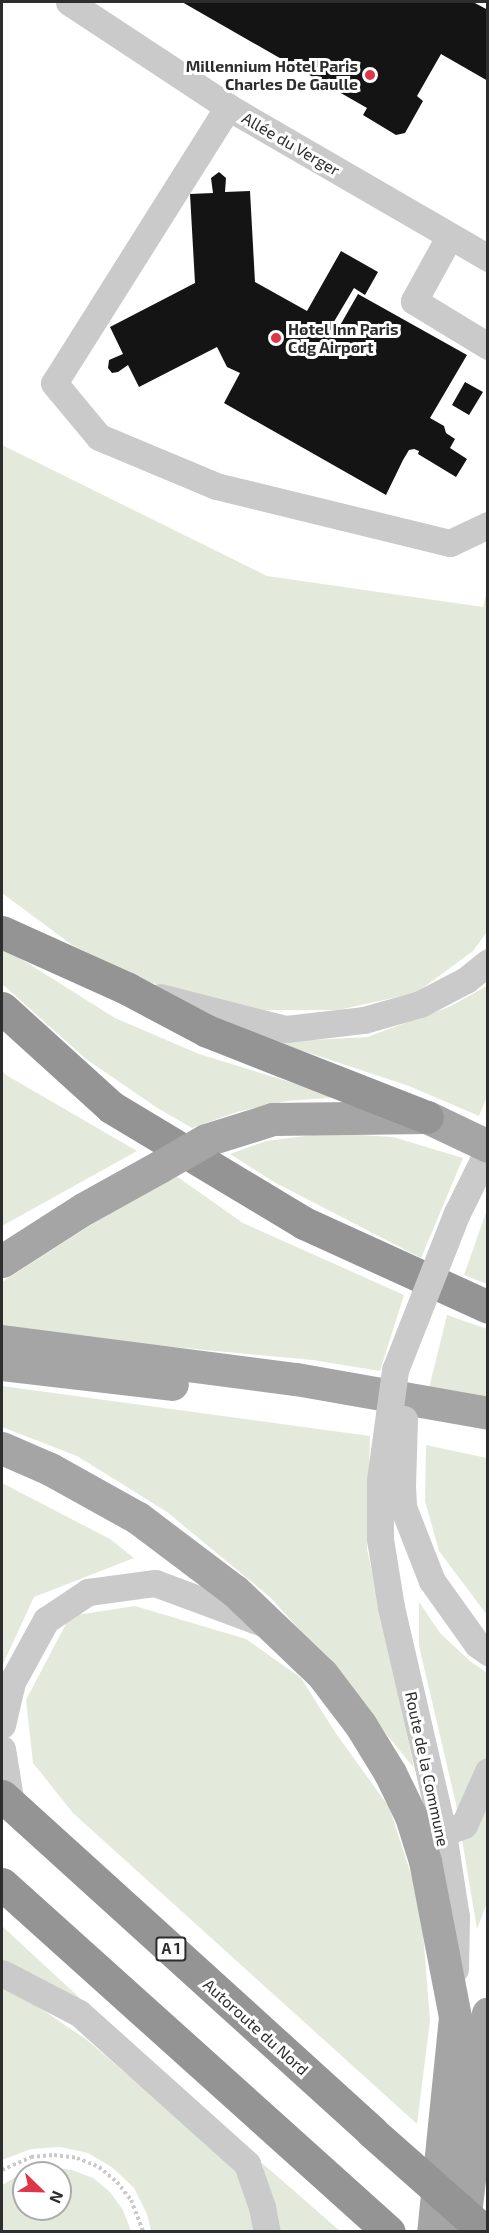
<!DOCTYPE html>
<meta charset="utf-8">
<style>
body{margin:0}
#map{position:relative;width:489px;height:2233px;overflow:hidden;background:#fff;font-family:"Exo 2",sans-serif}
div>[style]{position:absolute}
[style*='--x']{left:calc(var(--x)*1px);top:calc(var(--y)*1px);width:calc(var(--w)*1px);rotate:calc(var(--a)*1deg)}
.green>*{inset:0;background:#e4eadb}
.building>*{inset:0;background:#141414}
.path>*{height:4px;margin-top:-2px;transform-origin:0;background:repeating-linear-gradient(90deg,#cacaca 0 3px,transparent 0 6px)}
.minor>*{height:27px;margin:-13.5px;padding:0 13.5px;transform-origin:13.5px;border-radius:13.5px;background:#cacaca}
.major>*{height:33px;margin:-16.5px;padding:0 16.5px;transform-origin:16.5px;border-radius:16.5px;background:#a5a5a5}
.highway>*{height:33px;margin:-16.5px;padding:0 16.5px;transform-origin:16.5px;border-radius:16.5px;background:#949494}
.minor-bridge>*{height:27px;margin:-13.5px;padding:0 13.5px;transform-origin:13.5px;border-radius:13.5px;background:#cacaca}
.major-bridge>*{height:33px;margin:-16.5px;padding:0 16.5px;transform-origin:16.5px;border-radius:16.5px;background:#a5a5a5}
.highway-bridge>*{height:33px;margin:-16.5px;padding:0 16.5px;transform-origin:16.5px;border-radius:16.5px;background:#949494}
.dots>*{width:16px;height:16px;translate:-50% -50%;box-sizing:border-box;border:3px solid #fff;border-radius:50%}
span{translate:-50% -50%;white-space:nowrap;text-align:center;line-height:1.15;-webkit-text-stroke:6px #fff;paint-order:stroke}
.shield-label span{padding:2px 4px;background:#fff;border:2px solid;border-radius:4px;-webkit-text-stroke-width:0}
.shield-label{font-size:15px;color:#2d2d2d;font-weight:700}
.poi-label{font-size:16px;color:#2d2d2d;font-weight:700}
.right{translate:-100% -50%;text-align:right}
.left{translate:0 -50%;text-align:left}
.street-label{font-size:16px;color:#2d2d2d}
.frame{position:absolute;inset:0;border:3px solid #2d2d2d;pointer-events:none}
.north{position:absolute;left:12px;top:2161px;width:60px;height:60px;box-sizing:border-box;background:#fff;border:2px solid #ababab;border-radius:50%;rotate:113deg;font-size:16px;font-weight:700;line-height:24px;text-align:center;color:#2d2d2d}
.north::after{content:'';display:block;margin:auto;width:21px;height:27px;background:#df3548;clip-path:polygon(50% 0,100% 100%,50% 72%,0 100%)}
</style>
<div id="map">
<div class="green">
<i style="clip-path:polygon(2px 445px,267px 576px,483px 607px,487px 591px,487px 932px,473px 951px,416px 993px,338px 1010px,263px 1010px,147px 982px,72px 945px,2px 893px)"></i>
<i style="clip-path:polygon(2px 947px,115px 1018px,199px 1054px,339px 1097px,287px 1101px,237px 1112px,192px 1128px,156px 1107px,86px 1059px,2px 984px)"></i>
<i style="clip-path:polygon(487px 986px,487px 1096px,479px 1116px,409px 1086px,243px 1031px,311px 1040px,367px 1037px,449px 1007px)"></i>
<i style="clip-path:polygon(2px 1071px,6px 1075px,137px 1151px,2px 1226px)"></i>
<i style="clip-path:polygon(328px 1133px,393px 1137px,463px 1158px,421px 1258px,274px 1182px,230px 1154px,266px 1141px)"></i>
<i style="clip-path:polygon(172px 1173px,243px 1223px,404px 1295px,380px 1371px,312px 1360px,2px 1331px,2px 1282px)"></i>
<i style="clip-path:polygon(487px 1210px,488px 1284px,487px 1284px,464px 1275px)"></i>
<i style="clip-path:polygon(447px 1315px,487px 1329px,487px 1400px,429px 1388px)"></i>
<i style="clip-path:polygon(2px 1386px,370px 1436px,367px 1549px,414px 1768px,327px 1661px,271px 1598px,167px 1512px,77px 1456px,2px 1427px)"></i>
<i style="clip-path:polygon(426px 1445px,487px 1458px,487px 1615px,439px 1551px,425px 1501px)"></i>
<i style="clip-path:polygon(2px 1483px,110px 1539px,134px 1558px,34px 1597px,2px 1666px)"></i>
<i style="clip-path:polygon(419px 1602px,440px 1633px,470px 1661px,487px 1673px,488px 1900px,477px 1929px,456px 1804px,419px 1646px)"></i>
<i style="clip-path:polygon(135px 1606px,246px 1639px,301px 1678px,335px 1732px,389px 1807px,421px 1905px,430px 2021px,417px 2124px,73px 1813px,33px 1763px,26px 1700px,70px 1616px)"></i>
<i style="clip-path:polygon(2px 1926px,83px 2001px,2px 1959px)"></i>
<i style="clip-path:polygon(2px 1985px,15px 1991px,87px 2040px,240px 2171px,258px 2231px,151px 2231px,147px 2214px,134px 2188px,113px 2168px,88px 2153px,60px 2147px,31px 2149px,2px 2160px)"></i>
<i style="clip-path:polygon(262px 2163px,340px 2231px,275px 2231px)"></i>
<i style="clip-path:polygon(evenodd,50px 2167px,72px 2170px,93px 2178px,110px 2192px,123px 2210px,131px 2231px,2px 2231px,2px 2185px,28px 2170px,50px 2167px,24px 2173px,60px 2173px,60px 2209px,24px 2209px,24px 2173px)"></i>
</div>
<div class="building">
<i style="clip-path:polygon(182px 2px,473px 2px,488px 10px,488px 81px,441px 54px,417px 96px,423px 101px,405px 133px,396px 135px,363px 115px,367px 108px)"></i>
<i style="clip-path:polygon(219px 172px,226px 178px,225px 192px,250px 191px,255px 282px,307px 311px,341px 251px,378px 272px,365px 295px,354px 288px,332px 325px,338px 329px,358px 294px,467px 355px,430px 418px,444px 426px,446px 433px,455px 439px,450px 448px,467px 459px,456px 477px,418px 454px,419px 451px,414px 449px,409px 450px,403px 460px,386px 495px,224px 403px,240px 373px,227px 367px,217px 347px,139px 387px,128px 365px,118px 372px,112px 373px,108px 368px,109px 360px,123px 354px,110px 327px,195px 283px,190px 194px,213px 193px,211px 178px)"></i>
<i style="clip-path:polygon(465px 382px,483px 392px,469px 415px,452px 405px)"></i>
</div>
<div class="path">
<i style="--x:2;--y:2170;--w:32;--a:-24"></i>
<i style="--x:31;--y:2157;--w:23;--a:-5"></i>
<i style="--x:54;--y:2155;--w:23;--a:7"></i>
<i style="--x:77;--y:2158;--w:24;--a:22"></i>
<i style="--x:99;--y:2167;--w:23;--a:40"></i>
<i style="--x:117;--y:2182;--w:23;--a:52"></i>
<i style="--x:131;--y:2200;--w:34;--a:69"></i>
</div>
<div class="minor">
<i style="--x:69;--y:2;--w:191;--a:33.4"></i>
<i style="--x:228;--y:107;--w:301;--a:30.1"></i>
<i style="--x:228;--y:107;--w:326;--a:122.2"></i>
<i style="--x:54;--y:383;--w:70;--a:50.2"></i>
<i style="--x:99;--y:437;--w:127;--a:22.7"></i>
<i style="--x:216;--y:486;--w:241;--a:13.7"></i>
<i style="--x:450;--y:543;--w:42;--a:-25.3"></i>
<i style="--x:449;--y:237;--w:73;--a:118.7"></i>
<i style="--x:414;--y:301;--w:87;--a:31.3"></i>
<i style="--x:160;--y:997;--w:130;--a:14.3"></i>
<i style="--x:286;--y:1029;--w:79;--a:-6.6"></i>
<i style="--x:364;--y:1020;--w:58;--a:-15.9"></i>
<i style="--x:420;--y:1004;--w:52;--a:-27.6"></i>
<i style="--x:466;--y:980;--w:28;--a:-39"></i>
<i style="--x:457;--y:1213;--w:70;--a:-63.8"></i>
<i style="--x:380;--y:1480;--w:59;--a:90"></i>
<i style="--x:380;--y:1539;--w:69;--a:80.8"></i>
<i style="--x:391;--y:1607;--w:232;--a:77"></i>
<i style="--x:443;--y:1833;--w:85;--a:81.2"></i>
<i style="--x:456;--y:1917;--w:52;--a:91.1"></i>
<i style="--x:402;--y:1486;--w:21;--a:87"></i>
<i style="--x:403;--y:1507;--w:79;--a:68.6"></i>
<i style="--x:432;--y:1581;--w:77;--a:54.5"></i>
<i style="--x:477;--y:1644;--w:14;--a:36"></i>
<i style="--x:2;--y:1725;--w:44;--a:-76.9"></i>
<i style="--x:12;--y:1682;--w:71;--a:-61.3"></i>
<i style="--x:46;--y:1620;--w:50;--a:-33.7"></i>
<i style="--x:88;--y:1592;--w:68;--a:-7.7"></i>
<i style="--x:155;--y:1583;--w:121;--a:20.4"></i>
<i style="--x:2;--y:1749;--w:56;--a:80.7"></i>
<i style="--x:443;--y:1833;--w:22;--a:-21"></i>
<i style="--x:464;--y:1825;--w:59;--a:-66"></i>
<i style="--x:2;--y:1973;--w:87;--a:27.5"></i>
<i style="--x:79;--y:2013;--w:226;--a:41.9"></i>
<i style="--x:247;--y:2164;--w:46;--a:70.8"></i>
<i style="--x:262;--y:2207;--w:25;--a:79"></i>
</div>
<div class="major">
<i style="--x:206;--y:1140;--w:70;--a:-17.4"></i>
<i style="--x:273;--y:1119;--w:154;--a:-0.7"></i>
<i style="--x:427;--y:1117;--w:68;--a:25.4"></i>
<i style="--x:2;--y:1261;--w:98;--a:-32.6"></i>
<i style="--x:85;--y:1208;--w:85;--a:-29"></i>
<i style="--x:2;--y:1341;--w:296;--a:7.4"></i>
<i style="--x:296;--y:1379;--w:195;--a:10"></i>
<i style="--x:2;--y:1364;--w:171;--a:6.7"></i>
<i style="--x:2;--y:1448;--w:52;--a:23.6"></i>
<i style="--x:50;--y:1469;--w:101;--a:29.1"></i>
<i style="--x:138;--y:1518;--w:121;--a:37"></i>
<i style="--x:235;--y:1591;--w:120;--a:43.7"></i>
<i style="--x:322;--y:1674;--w:63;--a:52.8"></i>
<i style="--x:360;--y:1724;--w:57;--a:58.5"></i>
<i style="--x:390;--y:1773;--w:48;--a:64"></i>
<i style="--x:411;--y:1816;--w:47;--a:72.7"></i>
<i style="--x:425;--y:1861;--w:159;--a:79.1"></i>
<i style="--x:455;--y:2017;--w:216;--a:95.8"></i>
<i style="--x:463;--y:2232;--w:220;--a:-83.5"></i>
</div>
<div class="highway">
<i style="--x:2;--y:932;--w:138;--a:24.3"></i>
<i style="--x:128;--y:989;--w:89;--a:28"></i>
<i style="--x:207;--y:1031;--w:236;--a:21.4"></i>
<i style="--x:2;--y:1008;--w:147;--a:42.2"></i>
<i style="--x:111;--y:1107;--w:225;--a:31"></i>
<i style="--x:304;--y:1223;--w:202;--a:24.5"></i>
<i style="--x:2;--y:1796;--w:500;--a:42.2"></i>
<i style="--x:2;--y:1884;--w:520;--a:41.96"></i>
</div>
<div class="minor-bridge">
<i style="--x:380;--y:1480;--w:111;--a:-82.2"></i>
<i style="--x:395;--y:1370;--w:169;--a:-68.5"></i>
<i style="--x:402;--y:1486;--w:67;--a:-88.3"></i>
</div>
<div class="major-bridge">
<i style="--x:159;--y:1167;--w:54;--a:-29.9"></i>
</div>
<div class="highway-bridge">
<i style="--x:372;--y:2132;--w:151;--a:41.5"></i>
</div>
<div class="dots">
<i style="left:370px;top:75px;background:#df3548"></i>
<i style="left:276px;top:338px;background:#df3548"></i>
</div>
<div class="shield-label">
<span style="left:171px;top:1949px">A 1</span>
</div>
<div class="poi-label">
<span class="right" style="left:358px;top:75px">Millennium Hotel Paris<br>Charles De Gaulle</span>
<span class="left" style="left:288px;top:338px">Hotel Inn Paris<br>Cdg Airport</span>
</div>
<div class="street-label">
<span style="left:291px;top:144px;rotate:30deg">Allée du Verger</span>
<span style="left:427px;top:1769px;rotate:78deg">Route de la Commune</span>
<span style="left:256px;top:2027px;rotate:42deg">Autoroute du Nord</span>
</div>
<div class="frame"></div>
<div class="north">N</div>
</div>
